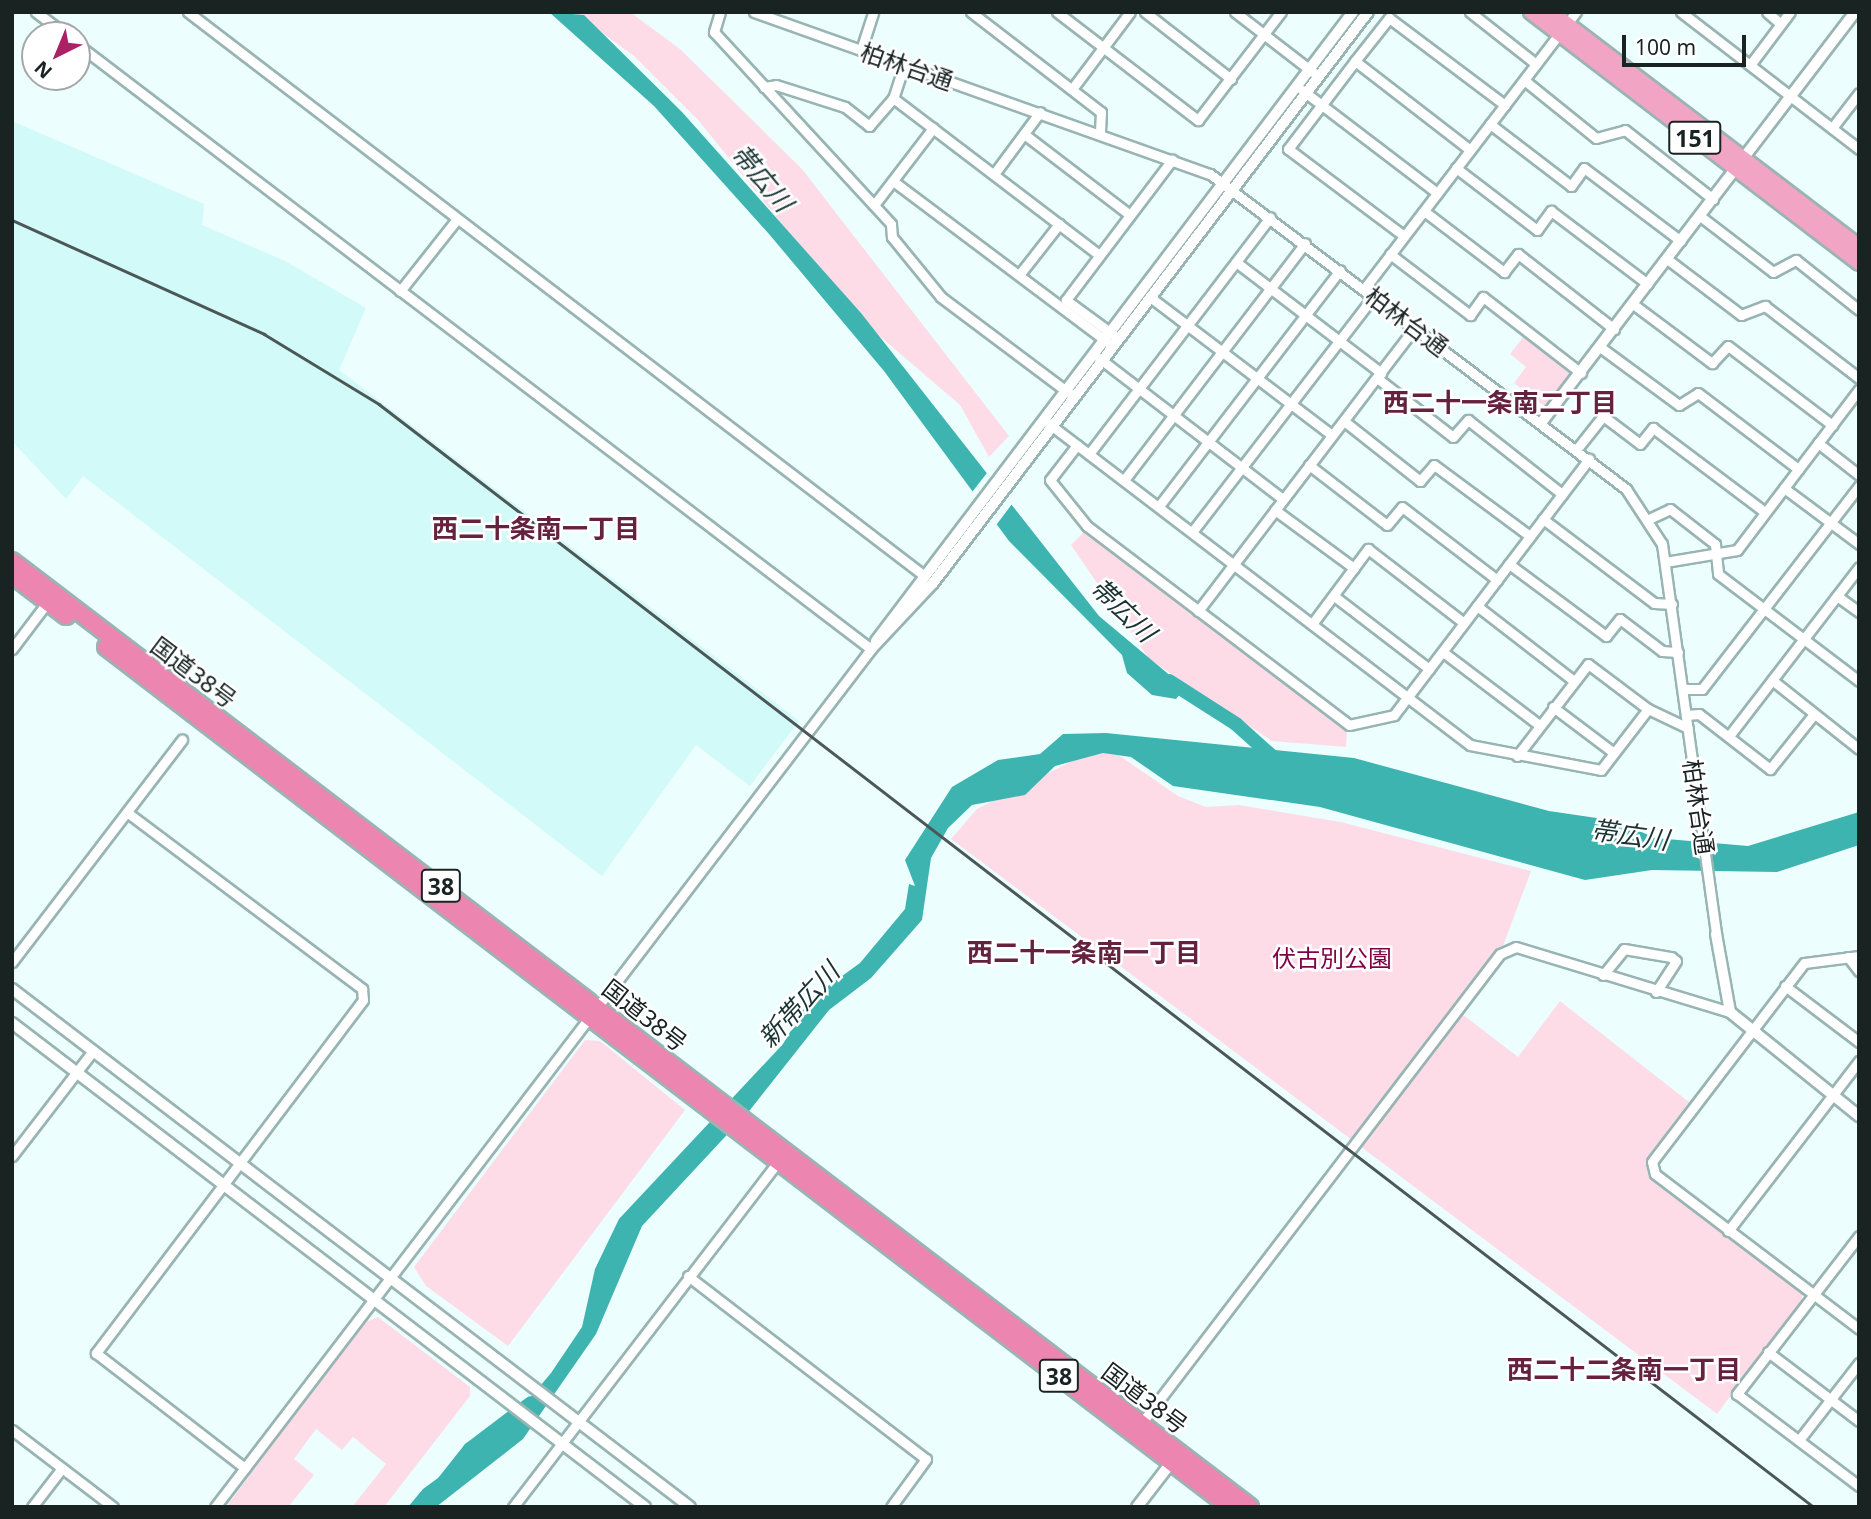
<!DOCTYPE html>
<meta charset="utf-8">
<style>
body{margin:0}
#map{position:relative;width:1871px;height:1519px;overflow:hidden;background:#ecfefd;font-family:"Noto Sans","Noto Sans JP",sans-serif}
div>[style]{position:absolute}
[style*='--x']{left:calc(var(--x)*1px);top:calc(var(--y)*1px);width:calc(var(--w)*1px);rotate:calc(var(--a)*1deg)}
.built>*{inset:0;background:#d2faf8}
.green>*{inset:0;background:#fedce7}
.water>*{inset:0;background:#3eb4b1}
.pier>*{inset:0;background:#ecfefd}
.river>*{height:14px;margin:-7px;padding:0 7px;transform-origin:7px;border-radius:7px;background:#3eb4b1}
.roads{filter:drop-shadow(2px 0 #98b4b3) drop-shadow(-2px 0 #98b4b3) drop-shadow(0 2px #98b4b3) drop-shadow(0 -2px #98b4b3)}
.minor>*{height:9px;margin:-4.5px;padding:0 4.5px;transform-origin:4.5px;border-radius:4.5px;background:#fff}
.tertiary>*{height:10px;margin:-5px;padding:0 5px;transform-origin:5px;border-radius:5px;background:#fff}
.primary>*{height:14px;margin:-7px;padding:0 7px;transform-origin:7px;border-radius:7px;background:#f1a4c4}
.trunk>*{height:16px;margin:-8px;padding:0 8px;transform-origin:8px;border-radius:8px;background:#ec86b0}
.rail>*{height:2.5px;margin:-1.25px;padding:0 1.25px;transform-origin:1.25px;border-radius:1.25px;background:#4b5857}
span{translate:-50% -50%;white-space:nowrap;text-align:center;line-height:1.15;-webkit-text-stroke:5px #fff;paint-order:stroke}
.shield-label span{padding:2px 5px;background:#fff;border:2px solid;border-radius:5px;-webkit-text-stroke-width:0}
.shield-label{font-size:23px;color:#182322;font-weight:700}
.street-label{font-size:24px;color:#182322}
.park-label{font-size:24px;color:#7f0046}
.water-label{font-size:26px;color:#1a3433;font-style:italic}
.neighbourhood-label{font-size:26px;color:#64223f;font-weight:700}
.frame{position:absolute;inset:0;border:14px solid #182322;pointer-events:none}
.north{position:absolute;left:21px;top:21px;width:70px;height:70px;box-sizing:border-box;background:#fff;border:2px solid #a3a7a7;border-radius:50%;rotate:223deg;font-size:19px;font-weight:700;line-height:28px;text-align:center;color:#182322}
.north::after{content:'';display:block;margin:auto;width:24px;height:32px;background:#ab2165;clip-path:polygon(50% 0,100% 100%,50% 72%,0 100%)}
.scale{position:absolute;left:1622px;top:35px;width:124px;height:32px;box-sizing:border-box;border:4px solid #182322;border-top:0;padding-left:9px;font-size:21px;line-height:24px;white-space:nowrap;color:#182322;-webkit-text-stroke:5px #fff;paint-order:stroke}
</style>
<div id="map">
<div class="built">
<i style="clip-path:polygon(12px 121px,204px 204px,202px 225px,285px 261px,366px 308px,339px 370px,799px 721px,750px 786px,696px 745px,602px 876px,83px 476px,66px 499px,12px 441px)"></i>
</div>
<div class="green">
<i style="clip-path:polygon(573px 12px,630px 12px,680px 49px,802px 169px,1009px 436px,989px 457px,960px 405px,855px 315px,699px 121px,634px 56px)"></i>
<i style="clip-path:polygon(1525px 335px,1572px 376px,1547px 408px,1514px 383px,1526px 367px,1510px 354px)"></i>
<i style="clip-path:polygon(1085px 531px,1347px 731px,1346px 747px,1272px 741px,1149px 659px,1071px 545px)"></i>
<i style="clip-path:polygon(1104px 745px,1178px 796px,1206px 807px,1239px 805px,1341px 822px,1531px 871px,1500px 954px,1457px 1010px,1518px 1057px,1560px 1001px,1689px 1102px,1647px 1158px,1649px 1176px,1802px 1290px,1802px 1300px,1717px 1414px,951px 839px,977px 809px)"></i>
<i style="clip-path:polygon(585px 1040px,600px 1041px,685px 1110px,508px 1346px,426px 1286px,414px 1267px)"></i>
<i style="clip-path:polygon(378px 1317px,470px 1387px,470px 1396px,384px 1507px,352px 1507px,386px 1464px,353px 1437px,342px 1450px,316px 1429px,294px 1459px,314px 1475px,288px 1507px,226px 1507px,363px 1323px)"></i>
</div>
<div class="water">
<i style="clip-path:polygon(549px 12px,584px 15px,682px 112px,861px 313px,1099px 616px,1185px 688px,1176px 699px,1152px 695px,1127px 673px,1122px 655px,1009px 541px,884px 371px,769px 234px,654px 106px)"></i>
<i style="clip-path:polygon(1106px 733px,1354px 758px,1549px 811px,1617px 821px,1655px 838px,1748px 846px,1859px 812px,1859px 845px,1777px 872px,1652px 870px,1585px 880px,1320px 807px,1173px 786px,1131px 757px,1103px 753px,1055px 766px,1025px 795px,972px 805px,948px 828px,931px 858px,922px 920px,871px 978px,829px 1010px,750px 1110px,642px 1226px,596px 1334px,523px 1439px,436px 1507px,408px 1507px,423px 1489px,502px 1431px,551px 1373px,582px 1327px,595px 1269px,619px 1219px,783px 1044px,809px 1000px,860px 963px,905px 909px,909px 884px,915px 886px,905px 860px,952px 787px,998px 760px,1040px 754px,1063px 734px)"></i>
</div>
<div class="pier">
<i style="clip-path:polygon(987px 473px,1012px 504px,994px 528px,969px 496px)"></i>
</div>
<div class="river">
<i style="--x:1169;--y:681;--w:80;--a:32.7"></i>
<i style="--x:1236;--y:724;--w:64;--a:41.9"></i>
<i style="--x:424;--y:1507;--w:74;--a:-51.6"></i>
<i style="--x:470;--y:1449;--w:76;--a:-37"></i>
</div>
<div class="roads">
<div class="minor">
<i style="--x:36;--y:12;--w:38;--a:37"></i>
<i style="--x:188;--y:12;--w:924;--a:37.44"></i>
<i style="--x:720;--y:12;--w:21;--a:107"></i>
<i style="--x:714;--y:32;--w:261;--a:47.3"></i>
<i style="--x:891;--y:224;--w:13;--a:86"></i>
<i style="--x:892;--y:237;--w:77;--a:50.8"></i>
<i style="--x:941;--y:297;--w:161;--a:36.9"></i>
<i style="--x:754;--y:12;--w:484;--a:19.6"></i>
<i style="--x:1210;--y:174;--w:522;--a:37.13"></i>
<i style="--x:1626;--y:489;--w:66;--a:56.8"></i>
<i style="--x:1662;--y:544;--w:394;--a:82.1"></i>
<i style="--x:971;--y:12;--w:164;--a:37.6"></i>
<i style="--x:1101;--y:112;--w:22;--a:93"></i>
<i style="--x:1057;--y:12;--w:178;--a:37.5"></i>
<i style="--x:1198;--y:120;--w:136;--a:-52.5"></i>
<i style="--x:1145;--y:12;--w:109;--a:37.9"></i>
<i style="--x:1235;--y:12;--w:100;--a:37.7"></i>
<i style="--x:1470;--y:12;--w:84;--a:38.2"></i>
<i style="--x:1681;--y:12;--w:225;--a:37.6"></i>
<i style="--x:1767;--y:12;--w:18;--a:41"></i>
<i style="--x:77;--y:44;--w:998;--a:37.31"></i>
<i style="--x:871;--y:649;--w:1080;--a:127.4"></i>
<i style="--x:861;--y:50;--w:40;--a:-72"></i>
<i style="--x:1355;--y:61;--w:55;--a:-51.7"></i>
<i style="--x:1389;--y:18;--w:145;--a:36.9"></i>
<i style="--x:904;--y:65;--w:35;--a:108"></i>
<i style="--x:893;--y:98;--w:259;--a:37.3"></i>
<i style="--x:1750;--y:65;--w:66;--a:-53"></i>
<i style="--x:1524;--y:80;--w:92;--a:38.9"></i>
<i style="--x:1596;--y:138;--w:30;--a:-15"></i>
<i style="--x:1625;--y:130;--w:112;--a:38.1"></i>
<i style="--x:764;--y:87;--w:12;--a:-9"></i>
<i style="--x:776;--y:85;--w:72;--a:17.7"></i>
<i style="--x:845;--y:107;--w:31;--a:38"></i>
<i style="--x:869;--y:126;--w:37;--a:-49"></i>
<i style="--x:1072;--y:89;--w:96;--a:-53"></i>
<i style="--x:1302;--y:90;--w:170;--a:37.3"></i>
<i style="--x:1490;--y:124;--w:102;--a:37.4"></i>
<i style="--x:1571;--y:186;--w:22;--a:-54"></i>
<i style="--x:1584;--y:168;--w:121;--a:37"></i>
<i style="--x:1832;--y:128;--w:44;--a:-52.4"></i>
<i style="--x:1024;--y:134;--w:133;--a:37.4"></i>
<i style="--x:1456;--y:168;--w:102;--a:37.4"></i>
<i style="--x:1537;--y:230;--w:24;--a:-54"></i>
<i style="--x:1551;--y:211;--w:121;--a:37"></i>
<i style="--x:994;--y:174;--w:77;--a:-53.4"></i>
<i style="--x:893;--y:181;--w:271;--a:36.9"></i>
<i style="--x:874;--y:205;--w:97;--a:-52.5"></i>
<i style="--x:1424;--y:211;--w:101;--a:37.3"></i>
<i style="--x:1504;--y:272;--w:23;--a:-52"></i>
<i style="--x:1518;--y:254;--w:122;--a:38"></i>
<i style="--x:1700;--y:216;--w:92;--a:37.5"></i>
<i style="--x:1773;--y:272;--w:26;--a:-28"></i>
<i style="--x:1796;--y:260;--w:80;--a:38.4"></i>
<i style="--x:1404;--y:236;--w:145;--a:-143.1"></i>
<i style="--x:1288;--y:149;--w:111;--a:-52.7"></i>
<i style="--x:1355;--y:61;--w:145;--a:37.7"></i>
<i style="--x:1390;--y:254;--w:101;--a:37.3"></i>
<i style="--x:1470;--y:315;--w:22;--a:-54"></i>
<i style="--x:1483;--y:297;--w:124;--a:37.8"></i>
<i style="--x:1667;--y:259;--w:93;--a:37.1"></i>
<i style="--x:1741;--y:315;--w:26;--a:-21"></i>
<i style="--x:1765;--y:306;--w:118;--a:37.5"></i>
<i style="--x:1236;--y:262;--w:183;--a:37.4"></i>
<i style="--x:1019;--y:275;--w:65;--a:-51.9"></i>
<i style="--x:1364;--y:289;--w:349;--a:-52.6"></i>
<i style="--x:400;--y:291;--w:92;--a:-51.6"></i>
<i style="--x:1150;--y:297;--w:228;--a:37.2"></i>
<i style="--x:1633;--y:304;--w:99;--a:36.8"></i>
<i style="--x:1712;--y:363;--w:23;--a:-47"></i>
<i style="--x:1728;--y:346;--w:131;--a:37.2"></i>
<i style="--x:1115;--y:336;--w:61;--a:-143.7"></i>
<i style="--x:1066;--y:300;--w:176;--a:-52.9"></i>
<i style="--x:1600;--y:347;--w:98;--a:36.3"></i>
<i style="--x:1679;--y:405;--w:22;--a:-32"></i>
<i style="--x:1698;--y:393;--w:126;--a:37.2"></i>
<i style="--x:1099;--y:358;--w:232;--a:37.5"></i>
<i style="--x:1377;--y:378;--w:96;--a:37.8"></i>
<i style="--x:1453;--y:437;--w:23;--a:-49"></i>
<i style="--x:1468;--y:420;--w:120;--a:38.2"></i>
<i style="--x:1344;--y:421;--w:97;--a:38.3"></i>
<i style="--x:1420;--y:481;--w:21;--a:-49"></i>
<i style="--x:1434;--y:465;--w:119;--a:36.5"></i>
<i style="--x:1048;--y:423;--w:531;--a:37.34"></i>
<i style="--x:1470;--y:745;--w:133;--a:10.8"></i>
<i style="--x:1601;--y:770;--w:77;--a:-52.4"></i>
<i style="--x:1648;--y:709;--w:44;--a:25.4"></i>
<i style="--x:1818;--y:443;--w:52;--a:38"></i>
<i style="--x:1077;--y:445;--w:44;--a:127.6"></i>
<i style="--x:1050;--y:480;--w:59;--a:51.2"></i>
<i style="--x:1087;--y:526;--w:329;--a:37.2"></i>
<i style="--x:1349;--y:725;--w:46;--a:-12.5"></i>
<i style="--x:1394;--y:715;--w:322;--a:-52.7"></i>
<i style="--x:1576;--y:450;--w:43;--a:-51.5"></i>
<i style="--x:1603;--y:416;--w:46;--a:37.1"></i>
<i style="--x:1640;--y:444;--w:21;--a:-51"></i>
<i style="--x:1653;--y:428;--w:140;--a:36.9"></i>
<i style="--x:1089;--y:454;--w:298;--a:-52.6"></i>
<i style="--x:1309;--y:465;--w:98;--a:37.6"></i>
<i style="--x:1387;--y:525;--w:23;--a:-50"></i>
<i style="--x:1402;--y:507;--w:120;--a:37.5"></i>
<i style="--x:1124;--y:480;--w:298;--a:-52.6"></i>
<i style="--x:1784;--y:488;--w:94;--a:36.7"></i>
<i style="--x:1159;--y:506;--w:297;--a:-52.5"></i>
<i style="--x:1275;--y:510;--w:98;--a:36.3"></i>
<i style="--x:1651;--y:518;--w:21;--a:-25"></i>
<i style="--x:1670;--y:509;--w:57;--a:37.9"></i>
<i style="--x:1715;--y:544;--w:30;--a:84"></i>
<i style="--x:1718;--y:574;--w:177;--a:37.2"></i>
<i style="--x:1543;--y:519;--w:139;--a:37.1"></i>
<i style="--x:1654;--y:603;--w:18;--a:3"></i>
<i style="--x:1192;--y:532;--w:298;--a:-52.4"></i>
<i style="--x:1665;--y:562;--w:73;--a:-9.5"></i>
<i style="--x:1737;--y:550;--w:202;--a:-52.8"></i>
<i style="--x:1509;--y:564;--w:121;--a:36.6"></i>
<i style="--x:1606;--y:636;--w:22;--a:-51"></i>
<i style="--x:1620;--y:619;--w:53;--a:37.3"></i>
<i style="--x:1662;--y:651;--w:16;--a:4"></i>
<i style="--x:1334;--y:596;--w:120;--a:37.5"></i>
<i style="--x:1837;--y:596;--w:27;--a:36"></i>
<i style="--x:1477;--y:606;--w:123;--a:37.7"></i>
<i style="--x:1198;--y:611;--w:357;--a:-52.6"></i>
<i style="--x:1312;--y:624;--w:94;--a:-53.3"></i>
<i style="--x:1368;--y:549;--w:121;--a:37.6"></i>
<i style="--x:12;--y:649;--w:61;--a:-52.9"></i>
<i style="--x:1443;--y:652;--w:121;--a:37.2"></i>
<i style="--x:1772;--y:680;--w:111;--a:38.4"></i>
<i style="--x:1683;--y:689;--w:19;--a:0"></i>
<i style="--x:1702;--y:689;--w:257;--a:-52.3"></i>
<i style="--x:1553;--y:707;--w:76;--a:37"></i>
<i style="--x:1686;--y:715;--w:13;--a:-4"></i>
<i style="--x:1699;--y:714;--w:90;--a:37.8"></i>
<i style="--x:1770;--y:769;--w:70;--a:-51.3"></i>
<i style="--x:1729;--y:736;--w:213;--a:-52.4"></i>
<i style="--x:1517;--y:756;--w:116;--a:-52.3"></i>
<i style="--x:1588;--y:664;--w:75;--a:36.9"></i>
<i style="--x:128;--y:813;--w:293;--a:36.9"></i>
<i style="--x:362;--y:989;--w:11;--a:85"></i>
<i style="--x:363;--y:1000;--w:443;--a:127.1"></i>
<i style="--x:96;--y:1353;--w:188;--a:37.7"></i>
<i style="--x:1859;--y:956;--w:55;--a:172.7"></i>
<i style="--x:1804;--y:963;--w:250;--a:127.4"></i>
<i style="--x:1652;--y:1162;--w:12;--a:76"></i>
<i style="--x:1655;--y:1174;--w:256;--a:37.2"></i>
<i style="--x:1848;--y:957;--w:18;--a:52"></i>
<i style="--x:12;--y:962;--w:280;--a:-52.6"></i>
<i style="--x:1603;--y:975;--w:33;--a:-51"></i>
<i style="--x:1624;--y:949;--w:48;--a:9.7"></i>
<i style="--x:1671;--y:957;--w:6;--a:39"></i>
<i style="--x:1676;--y:961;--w:37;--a:123"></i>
<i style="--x:1785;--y:986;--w:93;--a:37.1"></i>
<i style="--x:12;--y:1156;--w:133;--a:-52.4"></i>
<i style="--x:1728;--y:1231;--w:215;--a:-52.4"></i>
<i style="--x:1859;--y:1236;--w:200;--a:127.7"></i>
<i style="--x:1737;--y:1394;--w:153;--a:37"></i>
<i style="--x:688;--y:1276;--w:300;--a:37.6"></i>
<i style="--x:926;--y:1459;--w:59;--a:126.1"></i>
<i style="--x:1768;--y:1352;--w:114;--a:37.2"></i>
<i style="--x:1140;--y:1425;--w:593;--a:-52.61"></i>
<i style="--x:1500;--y:954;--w:17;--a:-24"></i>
<i style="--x:1516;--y:947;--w:224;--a:16.9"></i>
<i style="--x:12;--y:1430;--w:127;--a:37.3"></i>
<i style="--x:1799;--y:1440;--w:98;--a:-52.1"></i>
<i style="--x:32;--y:1507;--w:49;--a:-52.4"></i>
<i style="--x:513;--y:1507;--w:439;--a:-52.5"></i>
</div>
<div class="tertiary">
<i style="--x:1541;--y:423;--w:517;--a:-52.62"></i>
<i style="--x:876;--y:641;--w:789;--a:-52.83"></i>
<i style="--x:871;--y:649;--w:91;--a:-46.8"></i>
<i style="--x:933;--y:583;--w:718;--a:-52.7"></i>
<i style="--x:1716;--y:934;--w:79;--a:79.8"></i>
<i style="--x:1730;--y:1012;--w:166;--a:38.9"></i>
<i style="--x:12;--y:989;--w:853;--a:37.38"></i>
<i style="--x:12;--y:1023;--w:797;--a:37.4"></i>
<i style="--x:1137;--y:1507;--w:61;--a:-52.4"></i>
</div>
<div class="primary">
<i style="--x:1531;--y:12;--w:413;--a:37.4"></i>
<i style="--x:1551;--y:12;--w:387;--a:37.3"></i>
</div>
<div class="trunk">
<i style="--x:12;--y:561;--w:1558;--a:37.38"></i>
<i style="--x:12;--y:575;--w:68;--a:37.2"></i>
<i style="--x:106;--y:647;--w:1415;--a:37.42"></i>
</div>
</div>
<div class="rail">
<i style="--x:12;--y:220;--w:277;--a:24.3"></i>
<i style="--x:264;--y:334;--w:135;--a:31.3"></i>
<i style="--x:379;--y:404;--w:1810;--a:37.55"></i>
</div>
<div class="shield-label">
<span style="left:1695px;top:138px">151</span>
<span style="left:441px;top:886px">38</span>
<span style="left:1059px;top:1376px">38</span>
</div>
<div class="street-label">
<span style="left:907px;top:66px;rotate:19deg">柏林台通</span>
<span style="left:1407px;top:321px;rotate:37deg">柏林台通</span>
<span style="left:194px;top:672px;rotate:37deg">国道38号</span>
<span style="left:1699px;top:807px;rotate:82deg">柏林台通</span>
<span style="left:645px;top:1015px;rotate:38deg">国道38号</span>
<span style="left:1145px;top:1398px;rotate:37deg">国道38号</span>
</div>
<div class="park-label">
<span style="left:1332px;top:958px">伏古別公園</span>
</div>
<div class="water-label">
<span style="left:762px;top:178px;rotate:50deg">帯広川</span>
<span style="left:1123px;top:610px;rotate:44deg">帯広川</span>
<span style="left:1630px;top:835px;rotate:8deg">帯広川</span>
<span style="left:799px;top:1005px;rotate:-47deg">新帯広川</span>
</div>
<div class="neighbourhood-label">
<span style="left:1500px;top:403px">西二十一条南二丁目</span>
<span style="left:536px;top:529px">西二十条南一丁目</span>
<span style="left:1084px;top:953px">西二十一条南一丁目</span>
<span style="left:1624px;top:1370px">西二十二条南一丁目</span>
</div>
<div class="frame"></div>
<div class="north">N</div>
<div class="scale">100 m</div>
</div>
